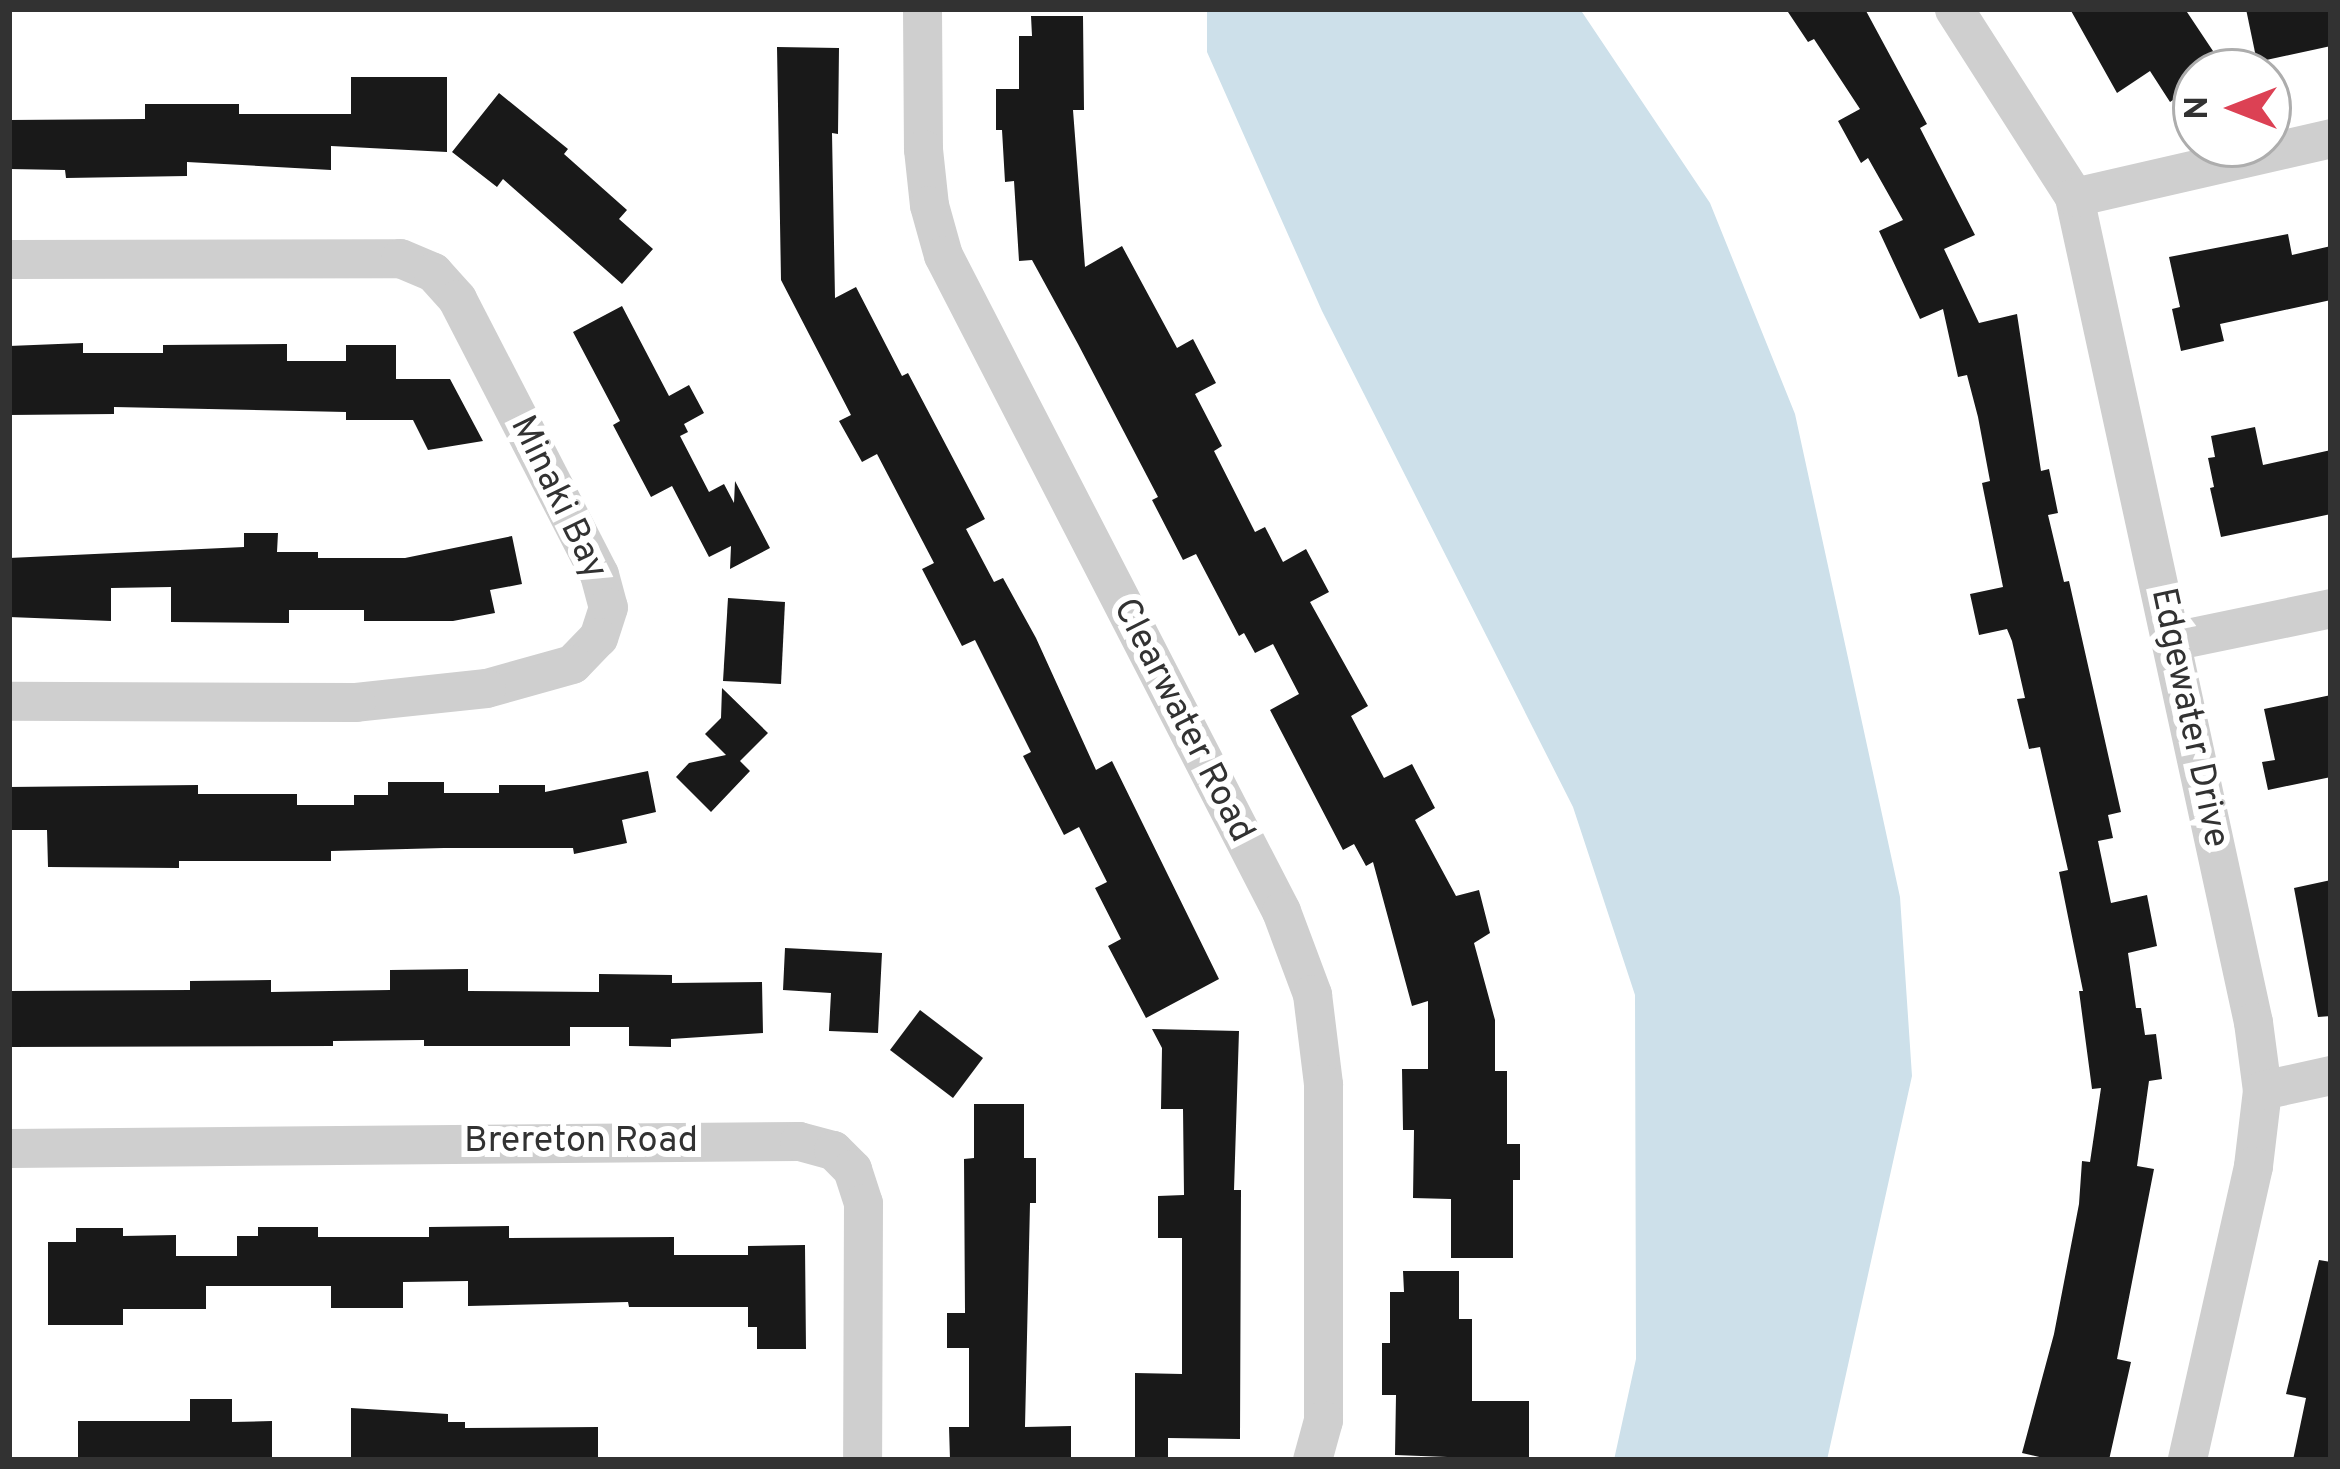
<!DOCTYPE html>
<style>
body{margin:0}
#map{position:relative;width:2340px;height:1469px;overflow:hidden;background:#fff;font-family:Overpass,sans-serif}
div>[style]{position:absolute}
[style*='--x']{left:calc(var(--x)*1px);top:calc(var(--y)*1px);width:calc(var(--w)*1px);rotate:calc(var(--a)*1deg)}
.water>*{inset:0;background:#cde0ea}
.building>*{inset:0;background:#191919}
.minor>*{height:39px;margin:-19.5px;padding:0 19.5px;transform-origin:19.5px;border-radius:19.5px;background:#cfcfcf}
span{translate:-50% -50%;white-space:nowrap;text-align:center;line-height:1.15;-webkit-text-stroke:12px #fff;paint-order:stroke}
.street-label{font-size:36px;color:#323232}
.frame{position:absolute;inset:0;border:12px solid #323232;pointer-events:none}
.north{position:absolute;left:2172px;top:48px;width:120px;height:120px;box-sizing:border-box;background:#fff;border:3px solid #adadad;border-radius:50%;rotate:270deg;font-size:33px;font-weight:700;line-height:48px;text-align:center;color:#323232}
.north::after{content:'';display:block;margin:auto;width:42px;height:54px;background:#dc4154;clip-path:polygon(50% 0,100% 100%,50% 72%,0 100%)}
</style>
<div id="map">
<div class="water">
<i style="clip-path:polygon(1207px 9px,1580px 9px,1710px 203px,1795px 414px,1900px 897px,1912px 1076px,1827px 1460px,1614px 1460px,1636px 1359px,1635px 995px,1573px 807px,1322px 311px,1207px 52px)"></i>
</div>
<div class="building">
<i style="clip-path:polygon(1786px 9px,1865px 9px,1927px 124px,1920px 128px,1975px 235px,1944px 249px,1979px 323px,2017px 314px,2041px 471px,2049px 469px,2058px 513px,2048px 515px,2064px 582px,2069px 581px,2121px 812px,2108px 815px,2113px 838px,2098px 841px,2111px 903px,2147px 895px,2157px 946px,2128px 953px,2136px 1008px,2141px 1008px,2145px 1035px,2156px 1034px,2162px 1079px,2149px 1081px,2137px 1166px,2154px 1169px,2117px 1359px,2131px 1362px,2109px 1460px,2052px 1460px,2022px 1453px,2054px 1334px,2079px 1204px,2082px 1161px,2090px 1162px,2101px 1088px,2092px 1089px,2079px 991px,2083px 991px,2059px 872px,2068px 870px,2040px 747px,2029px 749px,2017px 699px,2025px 698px,2012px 641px,2007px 629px,1979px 635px,1970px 594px,2003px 587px,1982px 483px,1990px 481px,1978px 417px,1967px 375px,1958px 377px,1943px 309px,1920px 319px,1879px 231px,1903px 220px,1868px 158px,1861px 163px,1838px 121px,1860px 109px,1814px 39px,1808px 42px)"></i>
<i style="clip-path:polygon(2070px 9px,2185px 9px,2225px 69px,2196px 72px,2196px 85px,2170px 102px,2150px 71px,2117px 93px)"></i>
<i style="clip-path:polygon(2246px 9px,2331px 9px,2331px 46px,2257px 62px)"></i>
<i style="clip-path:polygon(1031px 16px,1083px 16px,1084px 110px,1073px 110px,1085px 267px,1122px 246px,1177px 348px,1193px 339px,1216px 383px,1195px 394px,1222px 446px,1214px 451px,1255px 532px,1265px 527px,1283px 562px,1306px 549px,1329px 592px,1310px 602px,1368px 706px,1351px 716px,1384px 778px,1412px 764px,1435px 808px,1415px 820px,1456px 896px,1479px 890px,1490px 933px,1474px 943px,1495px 1020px,1495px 1071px,1507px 1071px,1507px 1144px,1520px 1144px,1520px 1180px,1513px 1180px,1513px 1258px,1451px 1258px,1451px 1199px,1413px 1198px,1414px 1130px,1403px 1130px,1402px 1069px,1428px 1069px,1428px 1001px,1412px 1006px,1373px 862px,1366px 866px,1354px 844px,1343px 850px,1270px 710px,1299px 694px,1273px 644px,1255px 653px,1244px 633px,1239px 636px,1196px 554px,1183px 560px,1152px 500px,1158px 497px,1078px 344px,1032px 260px,1019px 261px,1014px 181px,1005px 182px,1002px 130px,996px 130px,996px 89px,1019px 89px,1019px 36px,1032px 36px)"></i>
<i style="clip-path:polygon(777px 47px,839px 48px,838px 134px,832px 133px,835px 298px,856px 287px,902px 376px,908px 373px,985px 519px,966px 529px,994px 582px,1003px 578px,1036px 638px,1096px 770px,1112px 761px,1219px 979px,1146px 1018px,1108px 946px,1121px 939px,1095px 888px,1107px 882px,1079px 827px,1064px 835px,1023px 756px,1031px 752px,975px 640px,962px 646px,922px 569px,934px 563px,877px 454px,862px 462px,839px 421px,851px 415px,781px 280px)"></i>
<i style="clip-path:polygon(351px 77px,447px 77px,447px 152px,331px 146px,331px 170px,187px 162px,187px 176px,66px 178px,65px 170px,9px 169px,9px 120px,145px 119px,145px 104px,239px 104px,239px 114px,351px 114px)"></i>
<i style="clip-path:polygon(499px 93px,568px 149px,564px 154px,627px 210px,619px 219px,653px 249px,622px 284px,503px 179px,497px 187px,452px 152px)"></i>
<i style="clip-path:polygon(2288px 234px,2292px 255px,2331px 246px,2331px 300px,2220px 324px,2224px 341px,2181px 351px,2172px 309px,2180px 307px,2169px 257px)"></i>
<i style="clip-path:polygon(622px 306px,669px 396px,689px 385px,704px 413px,684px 424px,688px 432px,680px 436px,709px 492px,724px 484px,734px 503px,735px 481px,770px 548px,730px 569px,731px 546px,709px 557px,672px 486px,651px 497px,613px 425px,620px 421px,573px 332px)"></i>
<i style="clip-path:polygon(83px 343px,83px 353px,163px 353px,163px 345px,287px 344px,287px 361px,346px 361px,346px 345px,396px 345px,396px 379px,450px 379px,483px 441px,428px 450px,413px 420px,346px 420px,346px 412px,114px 407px,114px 414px,9px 415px,9px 346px)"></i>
<i style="clip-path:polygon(2255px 427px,2263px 465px,2331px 450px,2331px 514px,2221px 537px,2210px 488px,2214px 487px,2208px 458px,2215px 457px,2211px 436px)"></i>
<i style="clip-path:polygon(244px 533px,278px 533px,277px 552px,318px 552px,318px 558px,405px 558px,512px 536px,522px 584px,490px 590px,495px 613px,453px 621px,364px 621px,364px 610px,289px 610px,289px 623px,171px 622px,171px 587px,111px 588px,111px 621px,9px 617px,9px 558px,244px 547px)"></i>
<i style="clip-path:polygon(728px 598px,785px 602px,781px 684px,723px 681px)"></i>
<i style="clip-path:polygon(722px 688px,768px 733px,740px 761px,750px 771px,711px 812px,676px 777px,689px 763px,726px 755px,705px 734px,721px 718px)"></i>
<i style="clip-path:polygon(2331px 695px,2331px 777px,2268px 790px,2262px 762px,2275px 760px,2264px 709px)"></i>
<i style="clip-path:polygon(648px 771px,656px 812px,622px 820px,627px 843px,574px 854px,573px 848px,444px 848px,331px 851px,331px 861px,179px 861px,179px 868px,48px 867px,47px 830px,9px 830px,9px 787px,198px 785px,198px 794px,297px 794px,297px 805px,354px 805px,354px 795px,388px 795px,388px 782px,444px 782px,444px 793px,499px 793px,499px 785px,545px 785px,545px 792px)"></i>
<i style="clip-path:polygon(2331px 880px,2331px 1016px,2318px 1017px,2294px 888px)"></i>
<i style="clip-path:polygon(785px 948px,882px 953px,878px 1033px,829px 1031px,831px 993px,783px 990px)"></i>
<i style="clip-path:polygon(468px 969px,468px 991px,599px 992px,599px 974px,672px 975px,672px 983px,762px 982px,763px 1033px,671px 1039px,671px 1047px,629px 1046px,629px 1027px,570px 1027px,570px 1046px,424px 1046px,424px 1040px,333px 1041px,333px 1046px,9px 1047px,9px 991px,190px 990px,190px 981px,271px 980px,271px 992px,390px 990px,390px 970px)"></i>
<i style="clip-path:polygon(920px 1010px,983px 1058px,953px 1098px,890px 1050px)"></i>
<i style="clip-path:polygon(1152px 1029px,1239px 1031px,1234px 1190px,1241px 1190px,1240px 1439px,1168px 1438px,1168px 1457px,1135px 1457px,1135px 1373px,1182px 1374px,1182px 1238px,1158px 1238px,1158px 1196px,1184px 1195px,1183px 1109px,1161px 1109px,1162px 1048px)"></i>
<i style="clip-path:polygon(974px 1104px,1024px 1104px,1024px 1158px,1036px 1158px,1036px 1203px,1030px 1203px,1025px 1427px,1071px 1426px,1071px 1460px,950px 1460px,949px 1427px,969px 1427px,969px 1348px,947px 1348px,947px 1313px,965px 1313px,964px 1159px,974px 1158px)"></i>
<i style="clip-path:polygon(509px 1226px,509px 1238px,674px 1237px,674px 1255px,748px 1255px,748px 1246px,805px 1245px,806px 1349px,757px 1349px,757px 1327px,748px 1327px,748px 1307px,629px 1307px,628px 1302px,468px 1306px,468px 1281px,403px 1282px,403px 1308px,331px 1308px,331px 1286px,206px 1286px,206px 1309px,123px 1309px,123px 1325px,48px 1325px,48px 1242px,76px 1242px,76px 1228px,123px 1228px,123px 1236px,176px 1235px,176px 1256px,237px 1256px,237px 1236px,258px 1236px,258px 1227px,318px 1227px,318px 1237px,429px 1237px,429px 1227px)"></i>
<i style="clip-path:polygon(2319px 1260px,2331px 1262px,2331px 1460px,2293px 1460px,2306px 1398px,2286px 1394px)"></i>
<i style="clip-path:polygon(1403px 1271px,1459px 1271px,1459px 1319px,1472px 1319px,1472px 1401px,1529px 1401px,1529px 1460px,1395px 1455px,1396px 1395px,1382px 1395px,1382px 1343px,1390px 1343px,1390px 1292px,1404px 1292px)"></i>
<i style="clip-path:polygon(190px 1399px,232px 1399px,232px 1422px,272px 1421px,272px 1460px,78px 1460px,78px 1421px,190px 1421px)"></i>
<i style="clip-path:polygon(351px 1408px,448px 1414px,448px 1422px,465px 1422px,465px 1428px,598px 1427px,598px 1460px,351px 1460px)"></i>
</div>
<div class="minor">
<i style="--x:922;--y:9;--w:140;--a:89.6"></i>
<i style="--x:923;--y:149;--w:56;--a:83.9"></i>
<i style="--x:929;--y:205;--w:52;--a:74.4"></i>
<i style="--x:943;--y:255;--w:738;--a:62.74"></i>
<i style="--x:1281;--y:911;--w:89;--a:69.5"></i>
<i style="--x:1312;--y:994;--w:91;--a:83"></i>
<i style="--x:1323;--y:1084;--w:336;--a:90"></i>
<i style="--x:1323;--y:1420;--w:41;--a:105.4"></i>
<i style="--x:1954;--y:9;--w:223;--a:57.4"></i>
<i style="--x:2074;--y:197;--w:844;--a:77.76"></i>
<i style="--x:2253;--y:1022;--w:69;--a:82.5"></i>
<i style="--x:2262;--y:1090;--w:77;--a:96.8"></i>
<i style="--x:2253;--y:1166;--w:301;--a:102.7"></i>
<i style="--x:2074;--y:197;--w:264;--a:-12.9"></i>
<i style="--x:9;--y:259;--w:391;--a:-0.1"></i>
<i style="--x:400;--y:258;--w:36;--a:23"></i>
<i style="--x:433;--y:272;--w:36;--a:48"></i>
<i style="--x:457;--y:299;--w:309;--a:62.7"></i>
<i style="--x:599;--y:574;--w:34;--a:75"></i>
<i style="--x:608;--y:607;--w:32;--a:108"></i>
<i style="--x:598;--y:637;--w:37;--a:134"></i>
<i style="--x:572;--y:664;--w:89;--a:164.4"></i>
<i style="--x:486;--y:688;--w:131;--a:173.9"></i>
<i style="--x:356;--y:702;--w:347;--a:-179.8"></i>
<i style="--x:2172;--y:641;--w:162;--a:-11.7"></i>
<i style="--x:2262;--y:1090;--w:71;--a:-12.3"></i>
<i style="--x:9;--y:1148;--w:790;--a:-0.51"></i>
<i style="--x:799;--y:1141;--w:35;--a:15"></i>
<i style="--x:833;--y:1150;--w:27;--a:45"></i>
<i style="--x:852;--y:1169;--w:36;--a:72"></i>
<i style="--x:863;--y:1203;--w:257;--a:90.2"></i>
</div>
<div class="street-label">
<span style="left:557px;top:498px;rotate:64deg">Minaki Bay</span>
<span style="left:2188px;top:718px;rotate:78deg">Edgewater Drive</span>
<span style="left:1182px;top:721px;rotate:63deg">Clearwater Road</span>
<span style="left:581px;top:1143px">Brereton Road</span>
</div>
<div class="frame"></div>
<div class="north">N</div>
</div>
